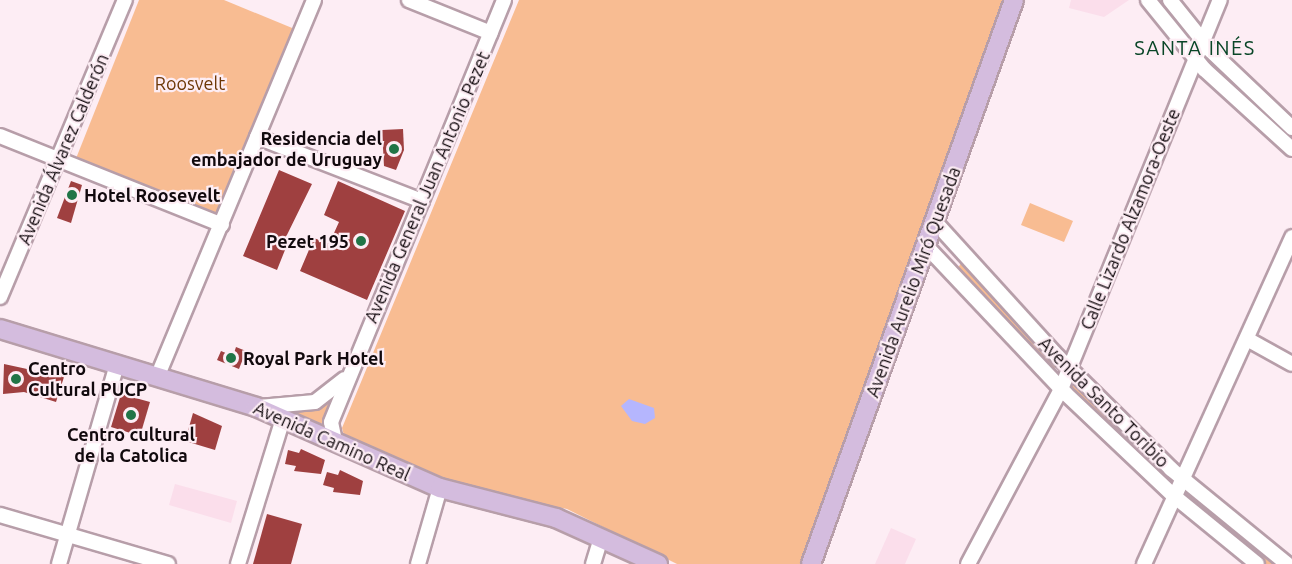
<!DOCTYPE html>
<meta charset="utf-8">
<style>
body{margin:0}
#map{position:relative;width:1292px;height:564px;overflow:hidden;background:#fdedf4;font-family:Ubuntu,sans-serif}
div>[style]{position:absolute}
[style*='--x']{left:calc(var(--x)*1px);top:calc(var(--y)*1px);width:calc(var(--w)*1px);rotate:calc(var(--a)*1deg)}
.built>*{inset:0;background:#fbdeeb}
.green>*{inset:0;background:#f8bc92}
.water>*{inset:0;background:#b5b6fe}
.building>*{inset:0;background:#9f4040}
.roads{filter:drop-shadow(2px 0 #b79ea9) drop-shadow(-2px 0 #b79ea9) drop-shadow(0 2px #b79ea9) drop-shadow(0 -2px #b79ea9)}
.minor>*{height:14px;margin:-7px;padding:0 7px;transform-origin:7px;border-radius:7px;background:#fff}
.major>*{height:18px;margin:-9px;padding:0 9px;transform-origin:9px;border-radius:9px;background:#d4bcde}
.dots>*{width:16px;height:16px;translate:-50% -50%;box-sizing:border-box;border:3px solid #fdedf4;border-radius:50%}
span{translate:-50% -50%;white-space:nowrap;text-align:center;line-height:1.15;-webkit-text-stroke:4.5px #fdedf4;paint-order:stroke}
.park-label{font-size:18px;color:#6d3706}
.poi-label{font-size:18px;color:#11090d;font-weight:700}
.right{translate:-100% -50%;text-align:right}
.left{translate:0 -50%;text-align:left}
.street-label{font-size:18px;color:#11090d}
.neighbourhood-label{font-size:20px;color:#094627;letter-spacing:1.5px}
</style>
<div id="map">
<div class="built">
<i style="clip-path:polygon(1071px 0,1129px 0,1104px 17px,1069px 8px)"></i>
<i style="clip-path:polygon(175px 484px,237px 501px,231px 523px,169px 505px)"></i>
<i style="clip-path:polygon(891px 528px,916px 539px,905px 564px,875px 564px)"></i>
</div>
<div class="green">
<i style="clip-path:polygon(139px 0,224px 0,297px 30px,219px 220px,75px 161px)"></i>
<i style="clip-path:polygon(519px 0,1003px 0,806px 564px,677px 564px,567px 509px,457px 486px,345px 439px,342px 428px)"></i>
<i style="clip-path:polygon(1212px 61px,1292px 132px,1292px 145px,1206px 66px)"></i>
<i style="clip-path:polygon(1030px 203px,1073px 221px,1064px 242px,1021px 225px)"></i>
<i style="clip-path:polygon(963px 260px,1058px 362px,1053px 371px,958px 268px)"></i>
<i style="clip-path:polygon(1074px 381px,1175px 478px,1170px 486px,1069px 390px)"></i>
<i style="clip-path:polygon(330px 402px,319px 430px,286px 411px,306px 410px)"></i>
<i style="clip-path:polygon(1191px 494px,1284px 564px,1265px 564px,1184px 501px)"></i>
</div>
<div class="water">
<i style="clip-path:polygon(629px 399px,654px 408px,655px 418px,645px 424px,632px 421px,621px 406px)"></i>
</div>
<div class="building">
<i style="clip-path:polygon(403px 129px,404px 150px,396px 170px,384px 166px,382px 130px)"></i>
<i style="clip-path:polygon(279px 170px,312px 184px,283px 243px,287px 245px,277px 270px,243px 256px)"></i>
<i style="clip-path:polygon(71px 181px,82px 185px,71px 223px,57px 218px)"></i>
<i style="clip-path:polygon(338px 181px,405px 211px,367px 300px,300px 271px,314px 238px,329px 244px,339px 222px,324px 215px)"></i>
<i style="clip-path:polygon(236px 347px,246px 351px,239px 369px,217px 360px,221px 351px,233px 356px)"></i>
<i style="clip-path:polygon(4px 364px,64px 377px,56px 402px,24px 392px,3px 394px)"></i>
<i style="clip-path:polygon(121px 394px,150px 402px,140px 436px,111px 427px)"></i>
<i style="clip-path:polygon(193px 413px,222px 426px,215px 450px,185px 441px)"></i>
<i style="clip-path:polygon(301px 449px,325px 460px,321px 474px,294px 471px,296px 466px,285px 464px,288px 450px,299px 453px)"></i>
<i style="clip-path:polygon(340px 470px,363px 481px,360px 495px,333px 492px,334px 488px,323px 485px,327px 472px,338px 475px)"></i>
<i style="clip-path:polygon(267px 514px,302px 524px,291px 564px,253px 564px)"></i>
</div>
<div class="roads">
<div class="minor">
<i style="--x:409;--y:0;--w:88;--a:21.9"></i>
<i style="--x:1148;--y:0;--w:89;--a:50.9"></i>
<i style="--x:1204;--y:69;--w:119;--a:42.3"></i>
<i style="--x:1170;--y:0;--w:65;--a:51.2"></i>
<i style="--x:1211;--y:51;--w:112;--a:43.5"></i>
<i style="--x:0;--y:136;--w:239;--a:21.8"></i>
<i style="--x:257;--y:137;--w:177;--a:21.2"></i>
<i style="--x:936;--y:223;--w:181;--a:47.7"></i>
<i style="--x:1058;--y:357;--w:159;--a:44.7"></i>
<i style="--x:1171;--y:469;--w:150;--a:39.3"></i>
<i style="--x:927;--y:247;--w:201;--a:46.6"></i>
<i style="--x:1065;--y:393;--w:150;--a:43.4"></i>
<i style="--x:1174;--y:496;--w:107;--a:39.3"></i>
<i style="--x:0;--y:297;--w:322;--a:-67.2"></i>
<i style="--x:1247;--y:339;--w:51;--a:29.1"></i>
<i style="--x:158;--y:375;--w:406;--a:-67.4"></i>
<i style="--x:259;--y:407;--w:56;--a:-5.1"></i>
<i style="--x:315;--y:402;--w:37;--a:-38"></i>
<i style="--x:335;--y:441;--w:19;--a:-102"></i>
<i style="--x:331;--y:422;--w:456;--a:-67.7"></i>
<i style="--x:0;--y:515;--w:175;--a:16.3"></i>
<i style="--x:59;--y:564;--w:208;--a:-73.8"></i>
<i style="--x:238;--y:564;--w:152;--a:-72.8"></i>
<i style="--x:418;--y:564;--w:79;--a:-73.9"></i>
<i style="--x:593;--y:564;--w:28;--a:-73"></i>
<i style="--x:968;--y:564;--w:198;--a:-62"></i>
<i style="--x:1061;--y:389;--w:420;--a:-67.8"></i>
<i style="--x:1144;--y:564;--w:359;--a:-65.6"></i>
</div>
<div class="major">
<i style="--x:0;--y:329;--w:268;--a:16.9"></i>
<i style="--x:256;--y:407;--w:201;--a:23.8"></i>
<i style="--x:440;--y:488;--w:120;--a:14.5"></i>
<i style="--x:556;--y:518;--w:112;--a:24.3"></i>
<i style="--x:811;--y:564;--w:599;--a:-70.2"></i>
</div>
</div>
<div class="dots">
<i style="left:394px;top:149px;background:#217547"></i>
<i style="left:72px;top:195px;background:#217547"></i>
<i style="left:361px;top:241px;background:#217547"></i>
<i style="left:231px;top:358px;background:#217547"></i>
<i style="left:16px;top:379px;background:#217547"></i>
<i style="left:131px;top:415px;background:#217547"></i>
</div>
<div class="park-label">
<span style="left:190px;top:83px">Roosvelt</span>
</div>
<div class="poi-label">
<span class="right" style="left:382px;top:149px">Residencia del<br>embajador de Uruguay</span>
<span class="left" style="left:84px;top:195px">Hotel Roosevelt</span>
<span class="right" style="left:349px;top:241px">Pezet 195</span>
<span class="left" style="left:243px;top:358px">Royal Park Hotel</span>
<span class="left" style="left:28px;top:379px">Centro<br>Cultural PUCP</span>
<span style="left:131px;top:445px">Centro cultural<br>de la Catolica</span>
</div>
<div class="street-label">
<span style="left:63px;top:149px;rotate:-67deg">Avenida Álvarez Calderón</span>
<span style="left:427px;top:187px;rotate:-67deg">Avenida General Juan Antonio Pezet</span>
<span style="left:1130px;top:219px;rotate:-68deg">Calle Lizardo Alzamora-Oeste</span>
<span style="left:913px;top:282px;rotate:-70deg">Avenida Aurelio Miró Quesada</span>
<span style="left:1104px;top:402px;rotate:45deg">Avenida Santo Toribio</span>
<span style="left:332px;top:441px;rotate:24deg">Avenida Camino Real</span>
</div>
<div class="neighbourhood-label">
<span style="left:1195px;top:47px">SANTA INÉS</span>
</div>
</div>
